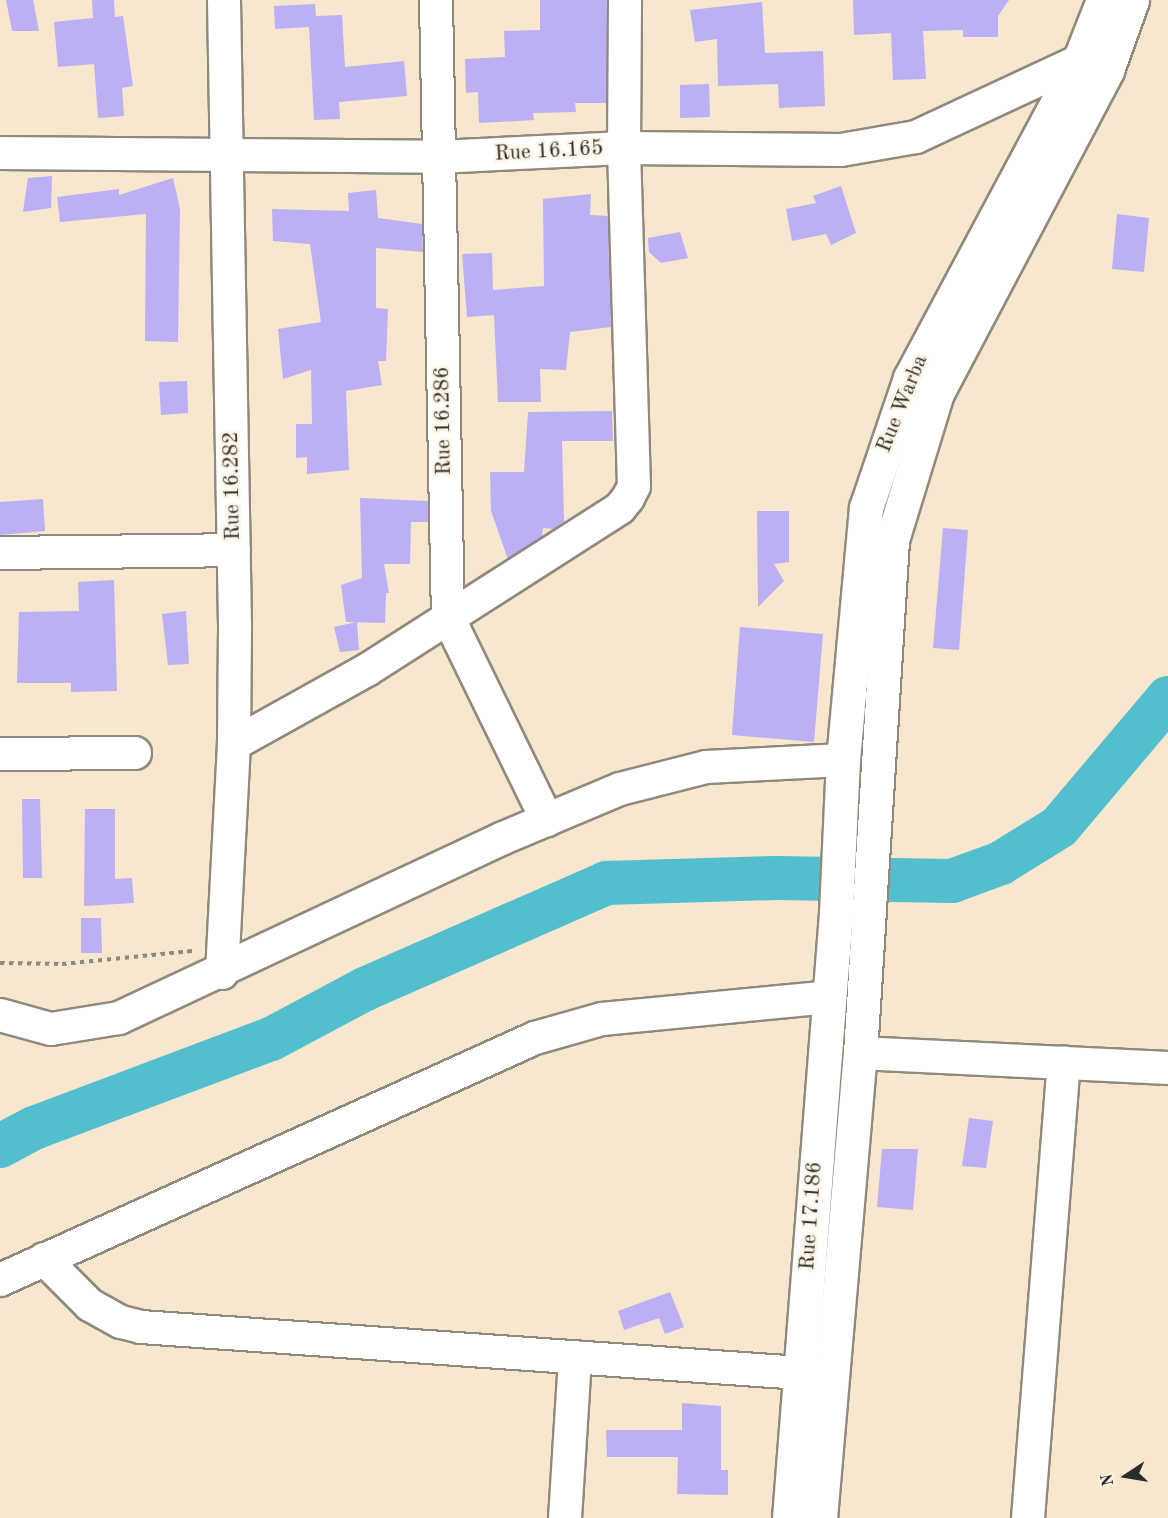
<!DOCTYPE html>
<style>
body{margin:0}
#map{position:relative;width:1168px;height:1518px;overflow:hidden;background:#f6e7ce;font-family:"Old Standard TT",serif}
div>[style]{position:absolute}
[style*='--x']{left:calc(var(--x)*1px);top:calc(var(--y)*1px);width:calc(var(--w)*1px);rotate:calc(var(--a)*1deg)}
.river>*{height:44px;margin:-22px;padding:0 22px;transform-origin:22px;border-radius:22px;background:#53bfce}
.building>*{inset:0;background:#bcaff4}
.path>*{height:4px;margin-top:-2px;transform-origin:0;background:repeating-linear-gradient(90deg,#90897c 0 4.5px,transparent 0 9px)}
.roads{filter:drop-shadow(2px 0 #90897c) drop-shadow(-2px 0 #90897c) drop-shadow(0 2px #90897c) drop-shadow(0 -2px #90897c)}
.minor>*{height:32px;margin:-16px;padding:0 16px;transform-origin:16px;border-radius:16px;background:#fff}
.major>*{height:33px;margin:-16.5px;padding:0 16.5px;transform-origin:16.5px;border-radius:16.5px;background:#fff}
span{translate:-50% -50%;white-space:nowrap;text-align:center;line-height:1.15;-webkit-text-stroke:5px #fcf5e5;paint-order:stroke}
.street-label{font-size:21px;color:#2b2b2b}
.north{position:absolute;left:1096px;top:1446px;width:60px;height:60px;-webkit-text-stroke:4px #fcf5e5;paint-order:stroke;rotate:258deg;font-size:16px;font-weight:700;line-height:24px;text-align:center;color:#2b2b2b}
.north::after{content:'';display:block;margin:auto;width:21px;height:27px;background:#2b2b2b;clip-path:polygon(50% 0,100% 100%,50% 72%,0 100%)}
</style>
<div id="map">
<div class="river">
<i style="--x:0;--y:1146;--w:38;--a:-28"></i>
<i style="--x:34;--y:1128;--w:253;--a:-20.6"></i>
<i style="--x:271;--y:1039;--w:106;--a:-28"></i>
<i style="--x:365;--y:989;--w:263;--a:-23.7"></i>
<i style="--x:606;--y:883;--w:171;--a:-1.7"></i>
<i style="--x:777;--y:878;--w:175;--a:1"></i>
<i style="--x:952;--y:881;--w:52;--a:-20.2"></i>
<i style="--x:1001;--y:863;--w:68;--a:-31.8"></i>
<i style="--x:1059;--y:827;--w:169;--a:-49.8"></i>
</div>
<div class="building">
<i style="clip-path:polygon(6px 0,33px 0,39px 31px,12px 31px)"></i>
<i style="clip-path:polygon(92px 0,114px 0,115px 17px,123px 16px,133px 86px,122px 88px,124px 116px,98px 118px,94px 64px,58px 67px,54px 22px,93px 18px)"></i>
<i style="clip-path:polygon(540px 0,607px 0,606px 103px,575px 103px,576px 112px,533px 113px,534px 120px,479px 123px,478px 92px,466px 93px,465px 59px,505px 57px,504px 31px,540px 30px)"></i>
<i style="clip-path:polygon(853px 0,1009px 0,998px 16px,998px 37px,963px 37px,963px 30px,923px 31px,926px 79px,893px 80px,891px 33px,854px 35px)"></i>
<i style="clip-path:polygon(762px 2px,765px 53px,823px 51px,825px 106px,779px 108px,778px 84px,718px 86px,717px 39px,695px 42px,690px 10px)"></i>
<i style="clip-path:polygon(315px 4px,316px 16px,342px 15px,345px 67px,404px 61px,407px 96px,339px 102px,340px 119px,314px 120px,309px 27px,275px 29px,274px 6px)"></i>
<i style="clip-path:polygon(709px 84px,710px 117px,680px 118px,680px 85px)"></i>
<i style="clip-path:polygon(52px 176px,51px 208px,23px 212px,28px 178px)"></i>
<i style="clip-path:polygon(173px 178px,180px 209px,178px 342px,145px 341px,146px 214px,60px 222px,57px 197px,119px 189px,119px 195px)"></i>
<i style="clip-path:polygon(841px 186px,856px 233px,831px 245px,826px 234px,792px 241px,786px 209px,816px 203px,813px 196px)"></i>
<i style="clip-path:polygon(376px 190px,378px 218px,422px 224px,423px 252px,376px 248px,376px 308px,388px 309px,386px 361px,378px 361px,382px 385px,346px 391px,349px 470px,307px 474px,307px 457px,296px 458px,296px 424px,312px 424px,311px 370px,283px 379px,278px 329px,321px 322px,310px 244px,273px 241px,272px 209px,349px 211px,348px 193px)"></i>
<i style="clip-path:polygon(591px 194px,590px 215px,608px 216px,611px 327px,570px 332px,566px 370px,540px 369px,541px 402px,498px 402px,494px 315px,467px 317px,462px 254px,492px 253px,493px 290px,544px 286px,543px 199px)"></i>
<i style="clip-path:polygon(1117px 214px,1149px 218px,1144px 272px,1112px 269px)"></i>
<i style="clip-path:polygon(680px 232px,688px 258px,661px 263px,649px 252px,648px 238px)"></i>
<i style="clip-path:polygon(187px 381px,188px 413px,161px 415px,159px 382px)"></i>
<i style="clip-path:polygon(612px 411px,613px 441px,562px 441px,564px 522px,554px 529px,543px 528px,542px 536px,508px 559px,491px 511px,490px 472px,524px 472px,528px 412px)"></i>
<i style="clip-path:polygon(360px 498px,428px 501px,428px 522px,411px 522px,410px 564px,384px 564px,389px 593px,386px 593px,385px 623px,346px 622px,341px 585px,362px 578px)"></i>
<i style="clip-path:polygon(43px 499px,45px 531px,0 535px,0 502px)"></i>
<i style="clip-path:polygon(757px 511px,789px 511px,789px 562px,774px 564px,784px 581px,758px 607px)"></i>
<i style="clip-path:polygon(943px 528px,968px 530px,959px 650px,933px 648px)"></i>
<i style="clip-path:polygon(114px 580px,117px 691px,71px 692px,71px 683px,17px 683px,19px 612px,79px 611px,78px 582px)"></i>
<i style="clip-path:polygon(186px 611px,189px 664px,168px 665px,162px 614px)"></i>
<i style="clip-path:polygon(357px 622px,359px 650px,340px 652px,334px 627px)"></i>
<i style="clip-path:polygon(740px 627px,823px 634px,814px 742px,732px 735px)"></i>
<i style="clip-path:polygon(22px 799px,40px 799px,42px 878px,23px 878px)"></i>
<i style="clip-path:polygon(85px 809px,115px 809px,115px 879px,132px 878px,134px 903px,84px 906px)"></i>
<i style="clip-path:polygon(81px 918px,101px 918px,102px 953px,81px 953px)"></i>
<i style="clip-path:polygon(969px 1118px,993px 1121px,986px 1168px,962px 1166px)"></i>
<i style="clip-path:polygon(882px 1149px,918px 1149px,913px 1210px,877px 1207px)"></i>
<i style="clip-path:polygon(670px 1292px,684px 1327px,665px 1334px,659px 1318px,624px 1330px,618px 1311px)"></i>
<i style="clip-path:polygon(682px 1403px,721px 1406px,721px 1470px,728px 1470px,728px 1495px,677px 1494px,678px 1457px,607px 1457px,606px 1430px,682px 1430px)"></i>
</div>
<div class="path">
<i style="--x:0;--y:963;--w:62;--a:0.9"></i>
<i style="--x:62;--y:964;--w:131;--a:-5.7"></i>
</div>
<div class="roads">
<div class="minor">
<i style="--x:436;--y:0;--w:617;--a:88.89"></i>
<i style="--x:448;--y:617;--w:226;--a:64"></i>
<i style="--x:0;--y:153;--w:438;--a:0.5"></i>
<i style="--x:438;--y:157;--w:186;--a:-2.8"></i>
<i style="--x:624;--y:148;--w:217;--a:0.5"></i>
<i style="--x:841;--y:150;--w:76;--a:-9.8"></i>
<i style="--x:916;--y:137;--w:180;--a:-25"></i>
<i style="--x:0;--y:553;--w:234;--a:-0.7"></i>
<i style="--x:234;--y:744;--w:152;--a:-29.1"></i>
<i style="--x:367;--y:670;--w:300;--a:-32.6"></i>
<i style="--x:620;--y:508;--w:13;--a:-51"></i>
<i style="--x:628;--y:498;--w:13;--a:-63"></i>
<i style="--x:634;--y:486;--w:338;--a:-91.7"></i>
<i style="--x:624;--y:148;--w:148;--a:-89.6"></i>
<i style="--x:0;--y:754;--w:135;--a:-0.4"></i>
<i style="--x:222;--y:973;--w:229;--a:-87"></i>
<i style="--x:234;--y:744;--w:119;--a:-89.5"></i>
<i style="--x:235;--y:625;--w:625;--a:-91.01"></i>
<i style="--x:0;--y:1015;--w:53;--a:15.4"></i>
<i style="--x:51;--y:1029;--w:69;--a:-9.2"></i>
<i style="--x:119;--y:1018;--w:422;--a:-25.1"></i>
<i style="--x:501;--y:839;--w:129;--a:-22.8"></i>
<i style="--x:620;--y:789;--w:89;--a:-14.3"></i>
<i style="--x:706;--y:767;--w:137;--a:-2.9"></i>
<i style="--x:860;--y:1053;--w:308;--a:2.8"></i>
<i style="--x:44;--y:1259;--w:65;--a:45"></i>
<i style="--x:90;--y:1305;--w:35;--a:29"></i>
<i style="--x:121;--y:1322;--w:21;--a:14"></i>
<i style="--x:141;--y:1327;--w:662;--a:3.99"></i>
<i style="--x:0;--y:1280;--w:587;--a:-24.34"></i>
<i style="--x:535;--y:1038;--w:70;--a:-15.8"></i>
<i style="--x:602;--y:1019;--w:228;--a:-5.5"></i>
<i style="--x:565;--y:1518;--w:161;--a:-86.4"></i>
<i style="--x:1028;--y:1518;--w:457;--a:-85.5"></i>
</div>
<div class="major">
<i style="--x:789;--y:1518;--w:607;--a:-85.56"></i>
<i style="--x:836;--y:913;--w:153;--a:-87.4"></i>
<i style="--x:843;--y:760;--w:253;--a:-84.8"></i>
<i style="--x:866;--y:508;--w:137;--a:-71.3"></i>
<i style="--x:910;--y:378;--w:359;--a:-61.9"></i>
<i style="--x:1079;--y:61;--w:66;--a:-68.5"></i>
<i style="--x:820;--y:1518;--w:467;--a:-85.1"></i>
<i style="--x:860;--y:1053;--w:514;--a:-86.43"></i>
<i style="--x:892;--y:540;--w:154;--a:-73"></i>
<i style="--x:937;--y:393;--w:365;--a:-62.2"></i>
<i style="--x:1107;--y:70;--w:74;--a:-70.3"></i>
</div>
</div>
<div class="street-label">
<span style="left:549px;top:152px;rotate:-3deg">Rue 16.165</span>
<span style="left:903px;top:404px;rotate:-68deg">Rue Warba</span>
<span style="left:444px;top:421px;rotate:-91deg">Rue 16.286</span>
<span style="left:233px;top:486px;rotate:-91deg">Rue 16.282</span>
<span style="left:812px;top:1216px;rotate:-86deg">Rue 17.186</span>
</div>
<div class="north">N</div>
</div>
